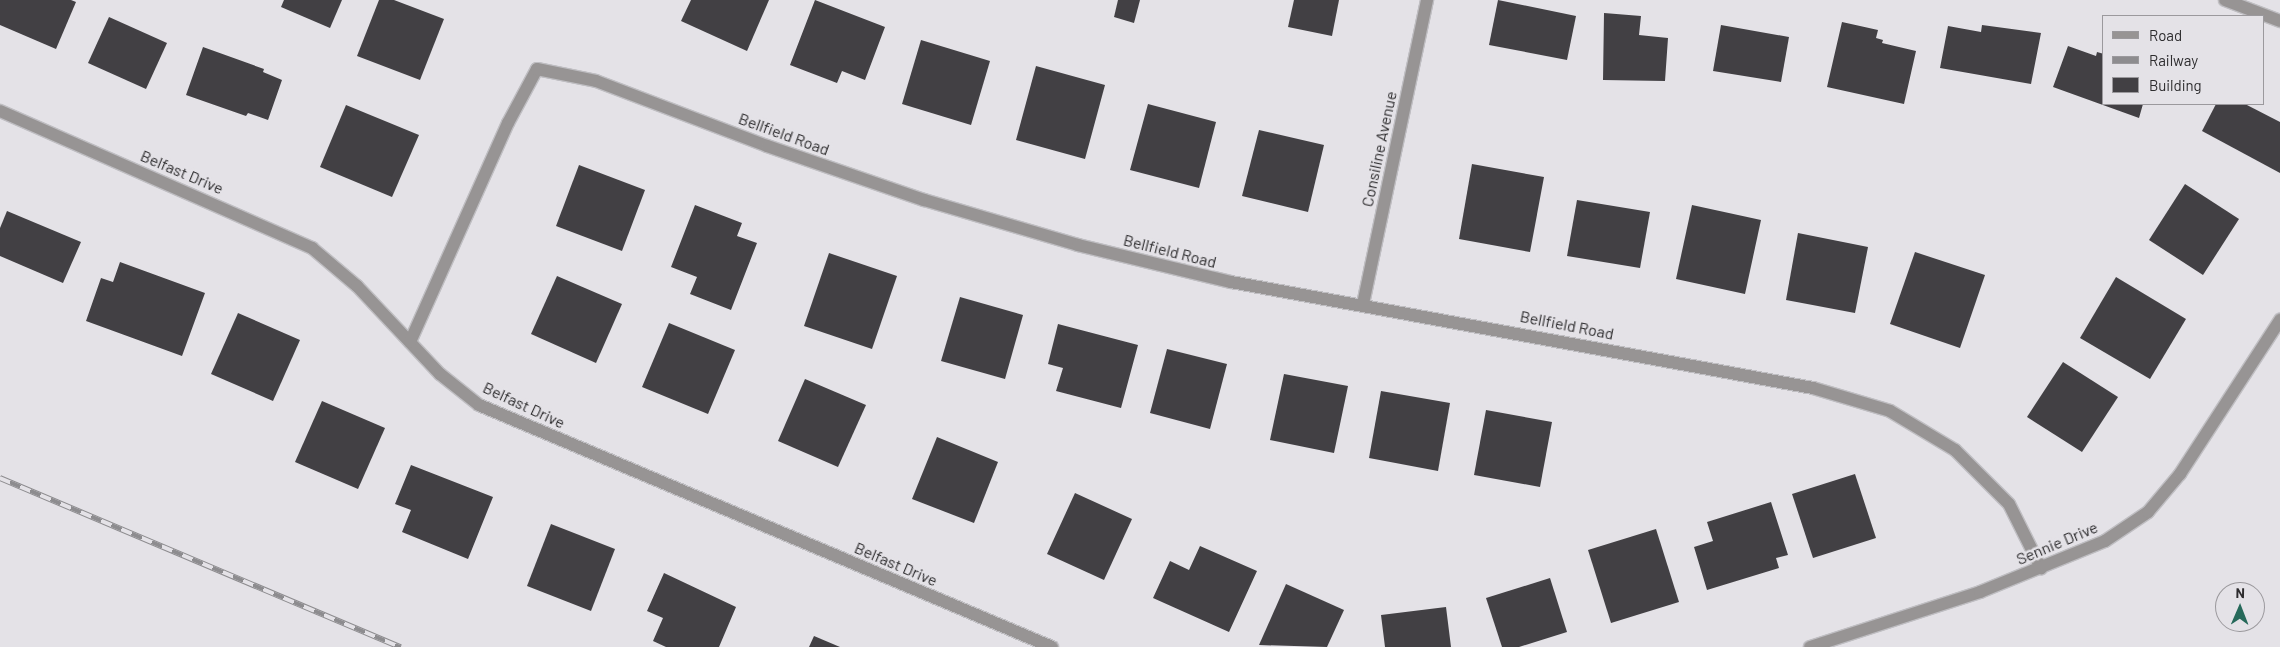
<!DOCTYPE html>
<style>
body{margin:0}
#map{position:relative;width:2280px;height:647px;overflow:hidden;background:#e4e2e7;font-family:Barlow,sans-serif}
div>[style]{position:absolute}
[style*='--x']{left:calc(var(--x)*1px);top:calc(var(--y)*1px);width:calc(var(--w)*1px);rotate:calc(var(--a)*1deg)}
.building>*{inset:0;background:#424044}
.roads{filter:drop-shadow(1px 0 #bfbec2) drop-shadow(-1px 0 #bfbec2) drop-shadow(0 1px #bfbec2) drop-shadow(0 -1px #bfbec2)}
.street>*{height:12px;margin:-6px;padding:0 6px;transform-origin:6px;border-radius:6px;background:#979494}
.rail>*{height:5.5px;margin-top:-2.75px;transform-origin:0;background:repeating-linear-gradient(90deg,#e4e2e7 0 11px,#8d8c8f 0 22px);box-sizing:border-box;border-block:1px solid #8d8c8f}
span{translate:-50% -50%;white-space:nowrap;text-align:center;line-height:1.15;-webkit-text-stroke:5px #e4e2e7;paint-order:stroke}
.street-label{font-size:16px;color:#2d2c2e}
.legend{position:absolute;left:2102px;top:15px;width:162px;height:90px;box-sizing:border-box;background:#e4e2e7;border:1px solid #9b999d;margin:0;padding:6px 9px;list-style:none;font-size:15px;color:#2d2c2e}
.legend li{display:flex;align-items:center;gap:10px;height:25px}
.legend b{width:25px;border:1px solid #9b999d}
.north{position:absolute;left:2215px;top:582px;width:50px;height:50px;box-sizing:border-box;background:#e4e2e7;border:1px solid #9b999d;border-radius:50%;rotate:1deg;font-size:14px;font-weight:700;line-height:20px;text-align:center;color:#2d2c2e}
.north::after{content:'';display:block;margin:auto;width:18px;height:22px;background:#26695a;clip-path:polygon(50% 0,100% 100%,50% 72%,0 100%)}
</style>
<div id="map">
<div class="building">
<i style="clip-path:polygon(0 0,71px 0,76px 2px,56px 49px,0 25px)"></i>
<i style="clip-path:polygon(284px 0,342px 0,330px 28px,281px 7px)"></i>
<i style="clip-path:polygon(379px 0,394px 0,444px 19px,420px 80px,357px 56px)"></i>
<i style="clip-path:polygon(691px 0,769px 0,747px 51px,681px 21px)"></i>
<i style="clip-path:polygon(815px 0,885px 27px,865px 80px,842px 71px,837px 83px,790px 65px)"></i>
<i style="clip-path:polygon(1118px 0,1140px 0,1134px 23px,1114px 17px)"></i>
<i style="clip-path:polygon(1294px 0,1339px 0,1332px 36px,1288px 27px)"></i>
<i style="clip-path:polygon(1498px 0,1576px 16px,1567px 60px,1489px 45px)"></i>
<i style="clip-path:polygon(1604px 13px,1641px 16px,1639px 35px,1668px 38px,1665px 81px,1603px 80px)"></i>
<i style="clip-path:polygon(109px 17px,167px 43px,146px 89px,88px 63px)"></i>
<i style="clip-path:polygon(1842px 22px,1878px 30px,1876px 38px,1883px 40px,1882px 43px,1916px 51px,1904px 104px,1827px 87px)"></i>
<i style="clip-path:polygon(1721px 25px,1789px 37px,1781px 82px,1713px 71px)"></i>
<i style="clip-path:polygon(1982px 25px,2041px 33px,2031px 84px,1940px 68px,1948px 26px,1981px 32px)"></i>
<i style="clip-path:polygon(921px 40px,990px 61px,971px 125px,902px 104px)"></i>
<i style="clip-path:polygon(2068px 46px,2096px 56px,2097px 52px,2104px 54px,2104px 104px,2143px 104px,2139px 118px,2053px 87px)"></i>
<i style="clip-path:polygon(203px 47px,264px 69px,263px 72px,282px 80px,268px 120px,248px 113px,246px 116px,186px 95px)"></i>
<i style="clip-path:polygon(1036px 66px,1105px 85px,1085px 159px,1016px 140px)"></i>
<i style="clip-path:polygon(1148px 104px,1216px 122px,1199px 188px,1130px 170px)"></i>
<i style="clip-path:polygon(2216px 104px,2245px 104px,2280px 122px,2280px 173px,2202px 131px)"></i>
<i style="clip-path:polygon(346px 105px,419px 135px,392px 197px,320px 167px)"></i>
<i style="clip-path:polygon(1259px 130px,1324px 145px,1308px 212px,1242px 196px)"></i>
<i style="clip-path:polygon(1472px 164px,1544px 177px,1530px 252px,1459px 239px)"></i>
<i style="clip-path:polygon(579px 165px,645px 190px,622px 251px,556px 226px)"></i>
<i style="clip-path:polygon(2185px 184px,2239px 219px,2203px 275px,2149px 240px)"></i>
<i style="clip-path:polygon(1577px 200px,1650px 212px,1640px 268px,1567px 256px)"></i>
<i style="clip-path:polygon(695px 205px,742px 223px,737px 236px,757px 243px,731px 310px,690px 294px,697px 277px,671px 267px)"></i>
<i style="clip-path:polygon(1692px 205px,1761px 220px,1745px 294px,1676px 279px)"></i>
<i style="clip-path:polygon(7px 211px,81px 242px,63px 283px,0 256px,0 228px)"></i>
<i style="clip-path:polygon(1798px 233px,1868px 247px,1855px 313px,1786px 300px)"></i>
<i style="clip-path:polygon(1915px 252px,1985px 275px,1960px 348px,1890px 324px)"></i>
<i style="clip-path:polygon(829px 253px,897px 276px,872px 349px,804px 326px)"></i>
<i style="clip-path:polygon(120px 262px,205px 293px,182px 356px,86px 321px,101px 278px,113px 282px)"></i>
<i style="clip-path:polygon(557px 276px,622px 304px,596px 363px,531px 334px)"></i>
<i style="clip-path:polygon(2116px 277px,2186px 319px,2150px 379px,2080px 338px)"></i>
<i style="clip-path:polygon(960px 297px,1023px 315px,1005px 379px,941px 361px)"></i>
<i style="clip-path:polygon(238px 313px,300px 340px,273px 401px,211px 374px)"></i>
<i style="clip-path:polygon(669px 323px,735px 350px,708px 414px,642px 387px)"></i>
<i style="clip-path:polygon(1058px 324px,1138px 345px,1121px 408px,1056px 391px,1063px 368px,1048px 364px)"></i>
<i style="clip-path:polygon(1167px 349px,1227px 364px,1210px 429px,1150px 413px)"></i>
<i style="clip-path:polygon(2063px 362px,2118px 397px,2082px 452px,2027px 417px)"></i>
<i style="clip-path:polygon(1284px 374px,1348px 386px,1334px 453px,1270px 440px)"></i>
<i style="clip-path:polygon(805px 379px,866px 405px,838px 467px,778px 441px)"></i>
<i style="clip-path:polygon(1381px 391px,1450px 403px,1438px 471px,1369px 458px)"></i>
<i style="clip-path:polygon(322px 401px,385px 428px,358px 489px,295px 462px)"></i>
<i style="clip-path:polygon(1486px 410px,1552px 422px,1540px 487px,1474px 475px)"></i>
<i style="clip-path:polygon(937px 437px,998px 462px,974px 523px,912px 499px)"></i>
<i style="clip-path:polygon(411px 465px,493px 497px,468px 559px,402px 532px,411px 510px,395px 504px)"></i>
<i style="clip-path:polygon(1855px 474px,1876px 538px,1813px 558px,1792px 494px)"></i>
<i style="clip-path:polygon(1075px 493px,1132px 519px,1104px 580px,1047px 554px)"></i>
<i style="clip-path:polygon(1771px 502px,1788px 555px,1776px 558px,1779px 568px,1707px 590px,1694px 547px,1713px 541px,1707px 522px)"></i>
<i style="clip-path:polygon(551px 524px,615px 549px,591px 611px,527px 586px)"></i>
<i style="clip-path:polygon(1656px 529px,1679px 602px,1611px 623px,1588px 550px)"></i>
<i style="clip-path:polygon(1200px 546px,1257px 571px,1229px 632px,1153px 598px,1170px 561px,1189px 570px)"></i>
<i style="clip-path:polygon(664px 573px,736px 607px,719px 647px,666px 647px,653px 641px,663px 618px,647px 611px)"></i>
<i style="clip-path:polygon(1550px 578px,1567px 632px,1519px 647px,1502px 647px,1486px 598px)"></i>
<i style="clip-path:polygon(1286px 584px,1344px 610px,1327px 647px,1259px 645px)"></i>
<i style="clip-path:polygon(1446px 607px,1451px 647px,1385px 647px,1381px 615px)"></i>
<i style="clip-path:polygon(814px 636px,840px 647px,809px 647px)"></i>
</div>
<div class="roads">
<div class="street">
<i style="--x:2225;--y:0;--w:59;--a:20.9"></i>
<i style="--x:0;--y:111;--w:341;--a:23.7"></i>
<i style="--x:312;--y:248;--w:59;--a:40.2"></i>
<i style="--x:357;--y:286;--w:121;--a:46.7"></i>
<i style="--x:440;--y:374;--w:50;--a:38.5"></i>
<i style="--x:479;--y:405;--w:622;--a:22.9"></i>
<i style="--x:1363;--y:304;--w:311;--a:-78.1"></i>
<i style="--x:410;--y:342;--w:240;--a:-65.9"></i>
<i style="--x:508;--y:123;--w:61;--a:-61.8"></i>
<i style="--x:537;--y:69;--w:60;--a:11.5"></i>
<i style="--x:596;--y:81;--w:183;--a:20.8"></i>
<i style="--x:767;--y:146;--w:166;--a:19"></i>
<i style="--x:924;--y:200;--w:160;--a:16.3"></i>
<i style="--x:1078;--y:245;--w:157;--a:13.6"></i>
<i style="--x:1231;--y:282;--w:592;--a:10.32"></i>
<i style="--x:1813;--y:388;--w:80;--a:16.6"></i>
<i style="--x:1890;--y:411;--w:76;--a:31"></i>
<i style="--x:1955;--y:450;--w:76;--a:45"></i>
<i style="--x:2009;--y:504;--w:72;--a:63.4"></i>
<i style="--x:1810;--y:647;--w:179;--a:-17.9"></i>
<i style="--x:1980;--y:592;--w:135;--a:-22.2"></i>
<i style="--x:2105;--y:541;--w:52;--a:-34"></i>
<i style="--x:2148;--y:512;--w:50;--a:-49.9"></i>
<i style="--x:2180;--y:474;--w:184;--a:-57"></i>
</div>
</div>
<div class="rail">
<i style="--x:0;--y:478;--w:435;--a:22.9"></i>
</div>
<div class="street-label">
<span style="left:784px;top:134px;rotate:20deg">Bellfield Road</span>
<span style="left:1379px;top:149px;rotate:-78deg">Consiline Avenue</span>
<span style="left:182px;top:172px;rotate:23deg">Belfast Drive</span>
<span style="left:1170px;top:251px;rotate:14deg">Bellfield Road</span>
<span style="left:1567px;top:325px;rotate:11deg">Bellfield Road</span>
<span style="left:524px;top:405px;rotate:25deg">Belfast Drive</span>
<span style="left:2057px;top:543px;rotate:-23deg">Sennie Drive</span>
<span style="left:896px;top:564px;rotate:23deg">Belfast Drive</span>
</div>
<ul class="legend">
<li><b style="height:6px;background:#979494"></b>Road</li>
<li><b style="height:6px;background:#8d8c8f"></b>Railway</li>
<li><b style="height:14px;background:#424044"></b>Building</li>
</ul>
<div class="north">N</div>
</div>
